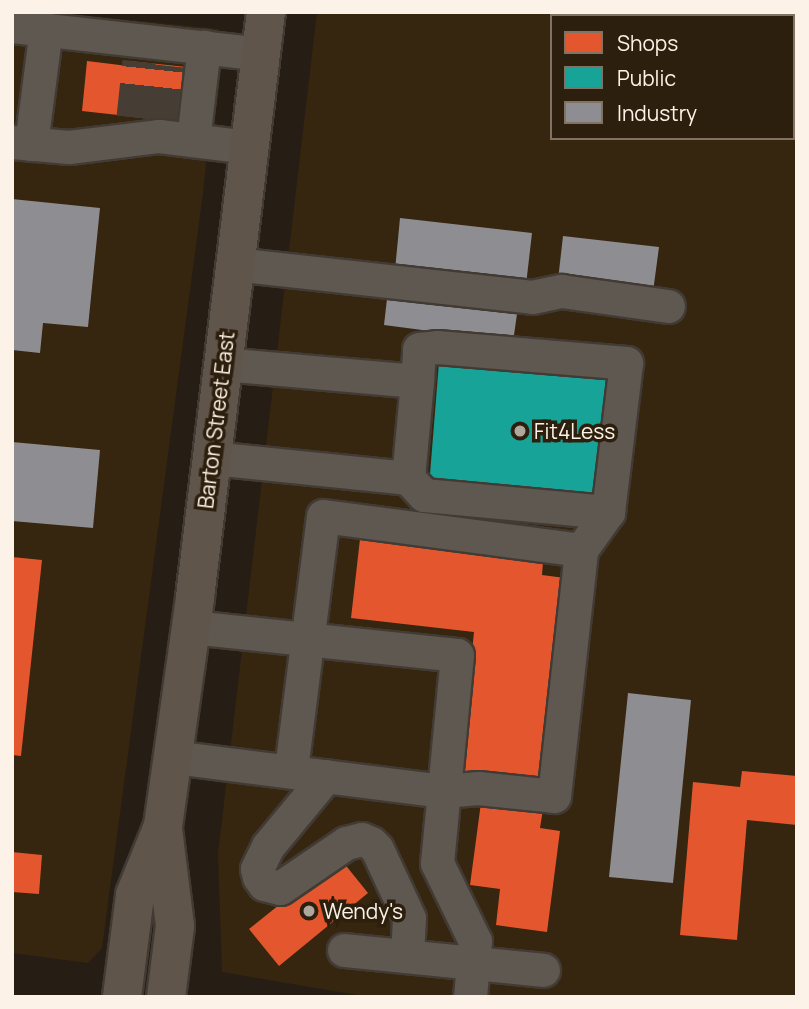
<!DOCTYPE html>
<style>
body{margin:0}
#map{position:relative;width:809px;height:1009px;overflow:hidden;background:#261e14;font-family:Manrope,sans-serif}
div>[style]{position:absolute}
[style*='--x']{left:calc(var(--x)*1px);top:calc(var(--y)*1px);width:calc(var(--w)*1px);rotate:calc(var(--a)*1deg)}
.built>*{inset:0;background:#36250f}
.shops>*{inset:0;background:#e4572e}
.public>*{inset:0;background:#17a398}
.industry>*{inset:0;background:#8d8d92}
.minor-tunnel>*{height:33px;margin-top:-16.5px;transform-origin:0;background:repeating-linear-gradient(90deg,#463e34 0 33px,transparent 0 50px)}
.roads{filter:drop-shadow(2px 0 #423b34) drop-shadow(-2px 0 #423b34) drop-shadow(0 2px #423b34) drop-shadow(0 -2px #423b34)}
.minor>*{height:33px;margin:-16.5px;padding:0 16.5px;transform-origin:16.5px;border-radius:16.5px;background:#5e5851}
.major>*{height:38px;margin:-19px;padding:0 19px;transform-origin:19px;border-radius:19px;background:#5f554b}
.dots>*{width:19px;height:19px;translate:-50% -50%;box-sizing:border-box;border:4px solid #2d1f0d;border-radius:50%}
span{translate:-50% -50%;white-space:nowrap;text-align:center;line-height:1.15;-webkit-text-stroke:7px #2d1f0d;paint-order:stroke}
.street-label{font-size:21px;color:#fcf2e7}
.poi-label{font-size:21px;color:#fcf2e7}
.left{translate:0 -50%;text-align:left}
.frame{position:absolute;inset:0;border:14px solid #fcf2e7;pointer-events:none}
.legend{position:absolute;left:550px;top:14px;width:245px;height:126px;box-sizing:border-box;background:#2d1f0d;border:2px solid #807364;margin:0;padding:9px 12px;list-style:none;font-size:21px;color:#fcf2e7}
.legend li{display:flex;align-items:center;gap:14px;height:35px}
.legend b{width:35px;border:2px solid #807364}
</style>
<div id="map">
<div class="built">
<i style="clip-path:polygon(12px 12px,52px 12px,219px 29px,203px 193px,102px 948px,88px 963px,12px 953px)"></i>
<i style="clip-path:polygon(evenodd,317px 12px,797px 12px,797px 997px,369px 997px,222px 972px,218px 854px,317px 12px,552px 16px,793px 16px,793px 138px,552px 138px,552px 16px)"></i>
</div>
<div class="shops">
<i style="clip-path:polygon(87px 61px,128px 66px,129px 61px,196px 68px,190px 123px,82px 111px)"></i>
<i style="clip-path:polygon(361px 530px,543px 562px,542px 575px,565px 578px,539px 783px,460px 772px,474px 632px,351px 618px)"></i>
<i style="clip-path:polygon(12px 557px,42px 560px,21px 756px,12px 755px)"></i>
<i style="clip-path:polygon(742px 771px,797px 776px,797px 825px,747px 820px,737px 940px,680px 935px,693px 782px,740px 787px)"></i>
<i style="clip-path:polygon(482px 795px,544px 803px,540px 828px,560px 831px,547px 932px,496px 925px,500px 889px,470px 885px)"></i>
<i style="clip-path:polygon(12px 852px,42px 855px,39px 894px,12px 892px)"></i>
<i style="clip-path:polygon(339px 857px,368px 893px,279px 966px,249px 929px)"></i>
</div>
<div class="public">
<i style="clip-path:polygon(439px 362px,609px 374px,603px 503px,429px 487px)"></i>
</div>
<div class="industry">
<i style="clip-path:polygon(554px 12px,797px 12px,797px 37px,793px 37px,793px 16px,554px 16px)"></i>
<i style="clip-path:polygon(12px 199px,100px 208px,88px 327px,43px 323px,40px 353px,12px 350px)"></i>
<i style="clip-path:polygon(400px 218px,532px 233px,526px 285px,395px 270px)"></i>
<i style="clip-path:polygon(563px 236px,659px 247px,653px 292px,558px 280px)"></i>
<i style="clip-path:polygon(388px 290px,518px 307px,513px 342px,384px 325px)"></i>
<i style="clip-path:polygon(12px 442px,100px 450px,93px 528px,12px 521px)"></i>
<i style="clip-path:polygon(628px 693px,691px 700px,673px 883px,609px 877px)"></i>
</div>
<div class="minor-tunnel">
<i style="--x:133;--y:117;--w:56;--a:-83.9"></i>
<i style="--x:161;--y:120;--w:55;--a:-83.8"></i>
</div>
<div class="roads">
<div class="minor">
<i style="--x:12;--y:26;--w:250;--a:6.4"></i>
<i style="--x:193;--y:140;--w:94;--a:-83.3"></i>
<i style="--x:12;--y:142;--w:57;--a:5"></i>
<i style="--x:69;--y:147;--w:91;--a:-7"></i>
<i style="--x:159;--y:136;--w:91;--a:7"></i>
<i style="--x:31;--y:144;--w:116;--a:-82.6"></i>
<i style="--x:234;--y:264;--w:300;--a:6.3"></i>
<i style="--x:532;--y:297;--w:30;--a:-12"></i>
<i style="--x:561;--y:291;--w:108;--a:8"></i>
<i style="--x:417;--y:381;--w:32;--a:-86"></i>
<i style="--x:419;--y:349;--w:18;--a:-6"></i>
<i style="--x:437;--y:347;--w:190;--a:4.8"></i>
<i style="--x:626;--y:363;--w:150;--a:96.9"></i>
<i style="--x:608;--y:512;--w:47;--a:125.4"></i>
<i style="--x:212;--y:458;--w:197;--a:5.8"></i>
<i style="--x:408;--y:478;--w:97;--a:-84.7"></i>
<i style="--x:417;--y:381;--w:195;--a:-175"></i>
<i style="--x:408;--y:478;--w:23;--a:47"></i>
<i style="--x:424;--y:495;--w:185;--a:5.3"></i>
<i style="--x:191;--y:627;--w:267;--a:6"></i>
<i style="--x:457;--y:655;--w:209;--a:95.5"></i>
<i style="--x:437;--y:863;--w:87;--a:64"></i>
<i style="--x:475;--y:941;--w:56;--a:95.1"></i>
<i style="--x:173;--y:757;--w:273;--a:7.2"></i>
<i style="--x:444;--y:791;--w:34;--a:-5"></i>
<i style="--x:478;--y:788;--w:76;--a:6"></i>
<i style="--x:554;--y:796;--w:247;--a:-83.7"></i>
<i style="--x:581;--y:550;--w:260;--a:-172.5"></i>
<i style="--x:323;--y:516;--w:257;--a:97.2"></i>
<i style="--x:326;--y:776;--w:91;--a:129.6"></i>
<i style="--x:268;--y:846;--w:25;--a:116"></i>
<i style="--x:257;--y:869;--w:8;--a:76"></i>
<i style="--x:259;--y:877;--w:9;--a:54"></i>
<i style="--x:264;--y:884;--w:16;--a:14"></i>
<i style="--x:280;--y:888;--w:80;--a:-34.3"></i>
<i style="--x:346;--y:843;--w:16;--a:-14"></i>
<i style="--x:362;--y:839;--w:10;--a:24"></i>
<i style="--x:371;--y:843;--w:8;--a:45"></i>
<i style="--x:377;--y:849;--w:76;--a:65.1"></i>
<i style="--x:409;--y:918;--w:38;--a:93"></i>
<i style="--x:344;--y:950;--w:200;--a:5.7"></i>
</div>
<div class="major">
<i style="--x:163;--y:829;--w:98;--a:82.9"></i>
<i style="--x:175;--y:926;--w:72;--a:97.2"></i>
<i style="--x:122;--y:997;--w:103;--a:-82.7"></i>
<i style="--x:135;--y:895;--w:74;--a:-67.9"></i>
<i style="--x:163;--y:826;--w:231;--a:-82"></i>
<i style="--x:195;--y:597;--w:589;--a:-83.08"></i>
</div>
</div>
<div class="dots">
<i style="left:520px;top:431px;background:#b1a89d"></i>
<i style="left:309px;top:911px;background:#b1a89d"></i>
</div>
<div class="street-label">
<span style="left:216px;top:420px;rotate:-83deg">Barton Street East</span>
</div>
<div class="poi-label">
<span class="left" style="left:534px;top:431px">Fit4Less</span>
<span class="left" style="left:323px;top:911px">Wendy's</span>
</div>
<div class="frame"></div>
<ul class="legend">
<li><b style="height:19px;background:#e4572e"></b>Shops</li>
<li><b style="height:19px;background:#17a398"></b>Public</li>
<li><b style="height:19px;background:#8d8d92"></b>Industry</li>
</ul>
</div>
